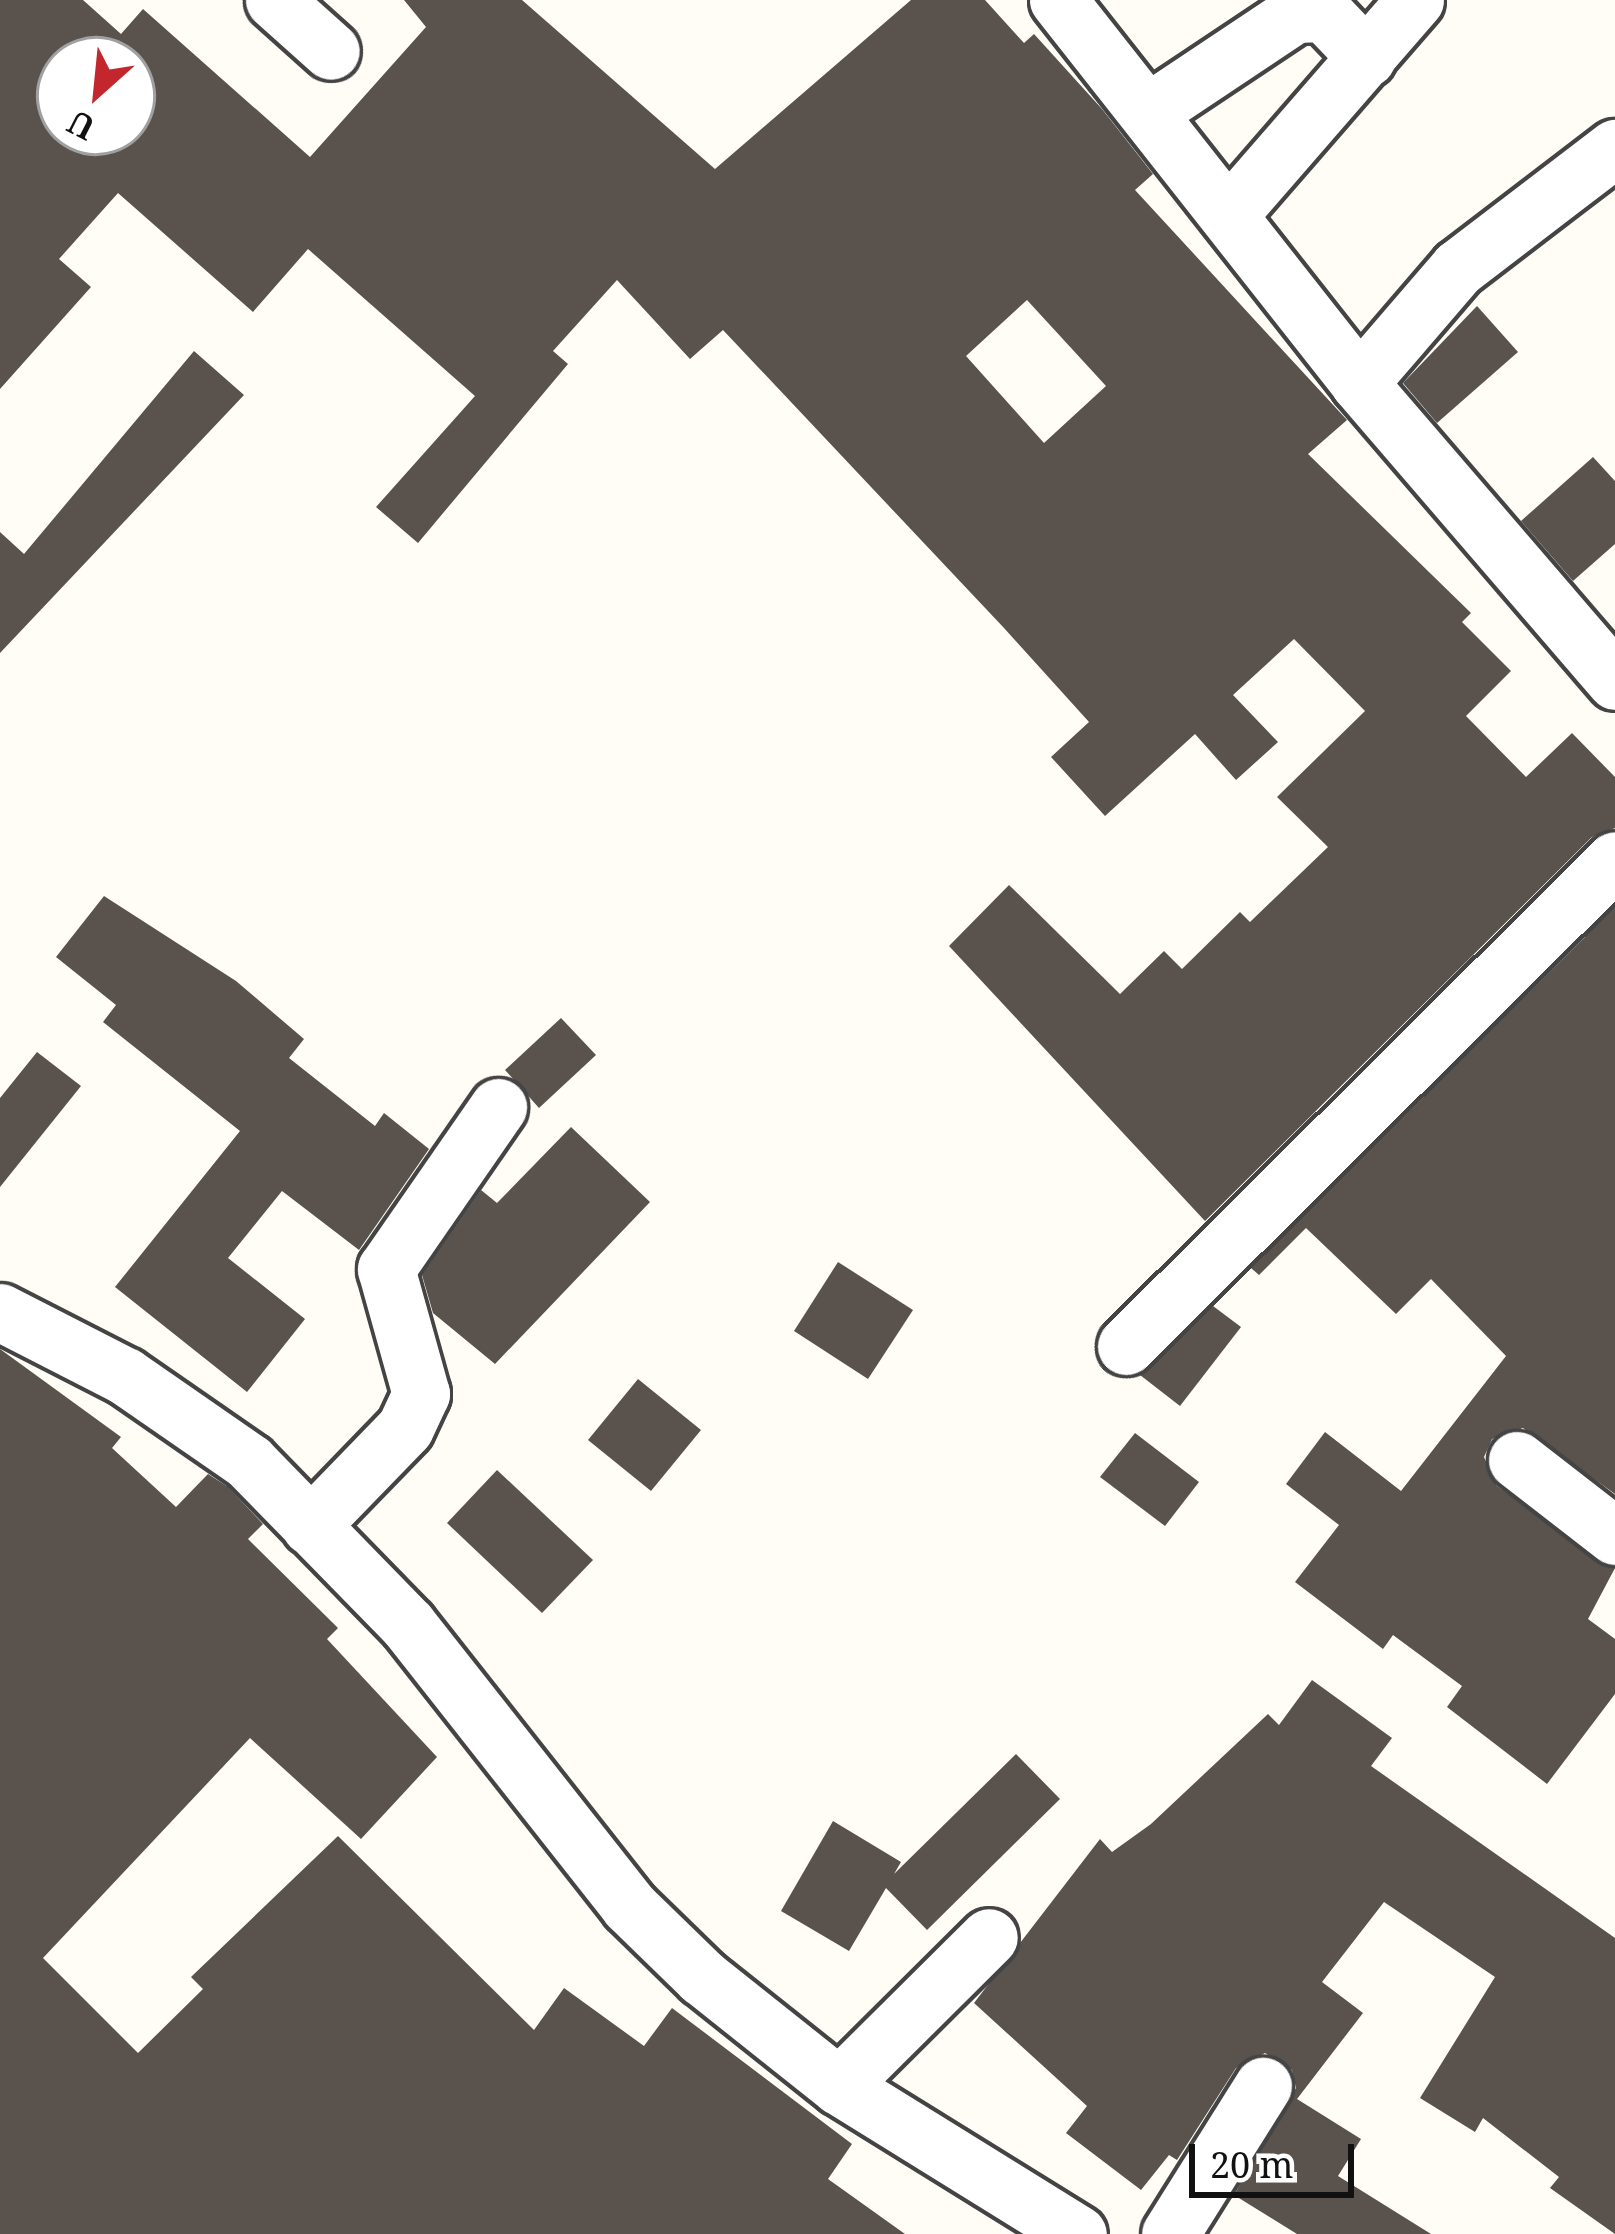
<!DOCTYPE html>
<style>
body{margin:0}
#map{position:relative;width:1615px;height:2234px;overflow:hidden;background:#fffdf5;font-family:"Noto Serif",serif}
div>[style]{position:absolute}
[style*='--x']{left:calc(var(--x)*1px);top:calc(var(--y)*1px);width:calc(var(--w)*1px);rotate:calc(var(--a)*1deg)}
.building>*{inset:0;background:#5a524d}
.roads{filter:drop-shadow(3px 0 #444) drop-shadow(-3px 0 #444) drop-shadow(0 3px #444) drop-shadow(0 -3px #444)}
.minor>*{height:57px;margin:-28.5px;padding:0 28.5px;transform-origin:28.5px;border-radius:28.5px;background:#fff}
span{translate:-50% -50%;white-space:nowrap;text-align:center;line-height:1.15;-webkit-text-stroke:12px #fff;paint-order:stroke}
.north{position:absolute;left:36px;top:36px;width:120px;height:120px;box-sizing:border-box;background:#fff;border:3px solid #a0a0a0;border-radius:50%;rotate:207deg;font-size:33px;font-weight:700;line-height:48px;text-align:center;color:#111}
.north::after{content:'';display:block;margin:auto;width:42px;height:54px;background:#c4262e;clip-path:polygon(50% 0,100% 100%,50% 72%,0 100%)}
.scale{position:absolute;left:1189px;top:2144px;width:165px;height:54px;box-sizing:border-box;border:6px solid #111;border-top:0;padding-left:15px;font-size:36px;line-height:42px;white-space:nowrap;color:#111;-webkit-text-stroke:9px #fff;paint-order:stroke}
</style>
<div id="map">
<div class="building">
<i style="clip-path:polygon(evenodd,0 0,83px 0,121px 34px,143px 9px,310px 157px,426px 27px,404px 0,522px 0,715px 169px,911px 0,985px 0,1024px 43px,1034px 34px,1102px 109px,1153px 174px,1135px 190px,1347px 420px,1308px 454px,1471px 613px,1462px 622px,1511px 671px,1466px 716px,1526px 777px,1572px 733px,1615px 777px,1615px 828px,1592px 837px,1205px 1221px,949px 946px,1009px 885px,1120px 994px,1164px 951px,1182px 969px,1240px 912px,1250px 922px,1328px 847px,1277px 797px,1365px 711px,1294px 639px,1233px 695px,1278px 742px,1236px 780px,1195px 734px,1105px 816px,1051px 757px,1089px 722px,1004px 628px,723px 330px,690px 359px,617px 280px,553px 351px,568px 364px,418px 543px,376px 507px,475px 396px,308px 249px,253px 312px,118px 193px,59px 259px,91px 287px,0 389px,0 0,60px 60px,132px 60px,132px 132px,60px 132px,60px 60px,0 0,1027px 300px,1106px 386px,1044px 443px,966px 356px,1027px 300px)"></i>
<i style="clip-path:polygon(1477px 306px,1518px 352px,1437px 423px,1403px 383px)"></i>
<i style="clip-path:polygon(194px 351px,244px 395px,0 653px,0 532px,24px 554px)"></i>
<i style="clip-path:polygon(1593px 457px,1615px 481px,1615px 544px,1573px 581px,1521px 521px)"></i>
<i style="clip-path:polygon(104px 896px,236px 981px,304px 1039px,289px 1058px,375px 1126px,384px 1113px,429px 1149px,359px 1250px,282px 1191px,228px 1258px,305px 1319px,247px 1392px,115px 1287px,240px 1131px,103px 1022px,116px 1005px,56px 957px)"></i>
<i style="clip-path:polygon(1615px 907px,1615px 1494px,1523px 1428px,1492px 1439px,1484px 1457px,1497px 1486px,1615px 1568px,1588px 1619px,1615px 1639px,1615px 1694px,1547px 1784px,1447px 1707px,1462px 1686px,1393px 1635px,1383px 1649px,1295px 1582px,1339px 1525px,1286px 1484px,1325px 1432px,1401px 1491px,1506px 1356px,1431px 1279px,1396px 1314px,1306px 1228px,1259px 1275px,1251px 1268px)"></i>
<i style="clip-path:polygon(561px 1018px,596px 1055px,539px 1108px,505px 1070px)"></i>
<i style="clip-path:polygon(37px 1052px,81px 1086px,0 1187px,0 1098px)"></i>
<i style="clip-path:polygon(571px 1127px,650px 1202px,495px 1364px,433px 1313px,422px 1275px,481px 1190px,497px 1203px)"></i>
<i style="clip-path:polygon(838px 1262px,913px 1310px,868px 1379px,794px 1331px)"></i>
<i style="clip-path:polygon(1213px 1306px,1241px 1327px,1180px 1406px,1140px 1375px)"></i>
<i style="clip-path:polygon(0 1349px,121px 1437px,112px 1448px,176px 1507px,208px 1474px,228px 1487px,263px 1524px,248px 1539px,338px 1628px,327px 1639px,437px 1757px,361px 1839px,250px 1738px,43px 1958px,138px 2053px,203px 1989px,191px 1977px,338px 1836px,534px 2030px,564px 1988px,644px 2046px,672px 2008px,852px 2144px,828px 2179px,905px 2234px,0 2234px)"></i>
<i style="clip-path:polygon(638px 1379px,701px 1430px,651px 1491px,588px 1440px)"></i>
<i style="clip-path:polygon(1135px 1433px,1199px 1482px,1165px 1526px,1100px 1477px)"></i>
<i style="clip-path:polygon(497px 1470px,593px 1560px,542px 1613px,447px 1523px)"></i>
<i style="clip-path:polygon(1312px 1680px,1392px 1738px,1371px 1766px,1615px 1938px,1615px 2234px,1550px 2188px,1559px 2177px,1483px 2118px,1475px 2132px,1420px 2098px,1495px 1977px,1384px 1902px,1322px 1982px,1363px 2013px,1297px 2099px,1361px 2139px,1338px 2176px,1431px 2234px,1297px 2234px,1234px 2195px,1296px 2088px,1292px 2070px,1265px 2053px,1236px 2068px,1177px 2160px,1169px 2155px,1141px 2190px,1066px 2133px,1087px 2106px,974px 2003px,1100px 1839px,1112px 1852px,1151px 1824px,1268px 1714px,1279px 1725px)"></i>
<i style="clip-path:polygon(1016px 1754px,1060px 1799px,927px 1930px,886px 1888px,849px 1951px,781px 1911px,833px 1821px,901px 1862px,894px 1874px)"></i>
</div>
<div class="roads">
<div class="minor">
<i style="--x:274;--y:0;--w:76;--a:41.8"></i>
<i style="--x:1058;--y:0;--w:487;--a:51.8"></i>
<i style="--x:1359;--y:383;--w:393;--a:49.3"></i>
<i style="--x:1148;--y:112;--w:177;--a:-33.7"></i>
<i style="--x:1295;--y:14;--w:29;--a:-2"></i>
<i style="--x:1324;--y:13;--w:62;--a:46.3"></i>
<i style="--x:1230;--y:213;--w:282;--a:-49"></i>
<i style="--x:1359;--y:383;--w:152;--a:-49.3"></i>
<i style="--x:1458;--y:268;--w:198;--a:-37.4"></i>
<i style="--x:0;--y:1312;--w:140;--a:27.1"></i>
<i style="--x:125;--y:1376;--w:151;--a:34.7"></i>
<i style="--x:249;--y:1462;--w:228;--a:45.7"></i>
<i style="--x:408;--y:1625;--w:357;--a:51.8"></i>
<i style="--x:629;--y:1906;--w:102;--a:44.2"></i>
<i style="--x:702;--y:1977;--w:175;--a:38.5"></i>
<i style="--x:839;--y:2086;--w:281;--a:31.8"></i>
<i style="--x:1126;--y:1346;--w:689;--a:-44.82"></i>
<i style="--x:1517;--y:1460;--w:124;--a:37.8"></i>
<i style="--x:310;--y:1526;--w:136;--a:-45.9"></i>
<i style="--x:405;--y:1428;--w:38;--a:-65"></i>
<i style="--x:421;--y:1394;--w:130;--a:-105.6"></i>
<i style="--x:386;--y:1269;--w:197;--a:-55.3"></i>
<i style="--x:839;--y:2086;--w:211;--a:-44.8"></i>
<i style="--x:1170;--y:2234;--w:175;--a:-57.9"></i>
</div>
</div>
<div class="north">U</div>
<div class="scale">20 m</div>
</div>
